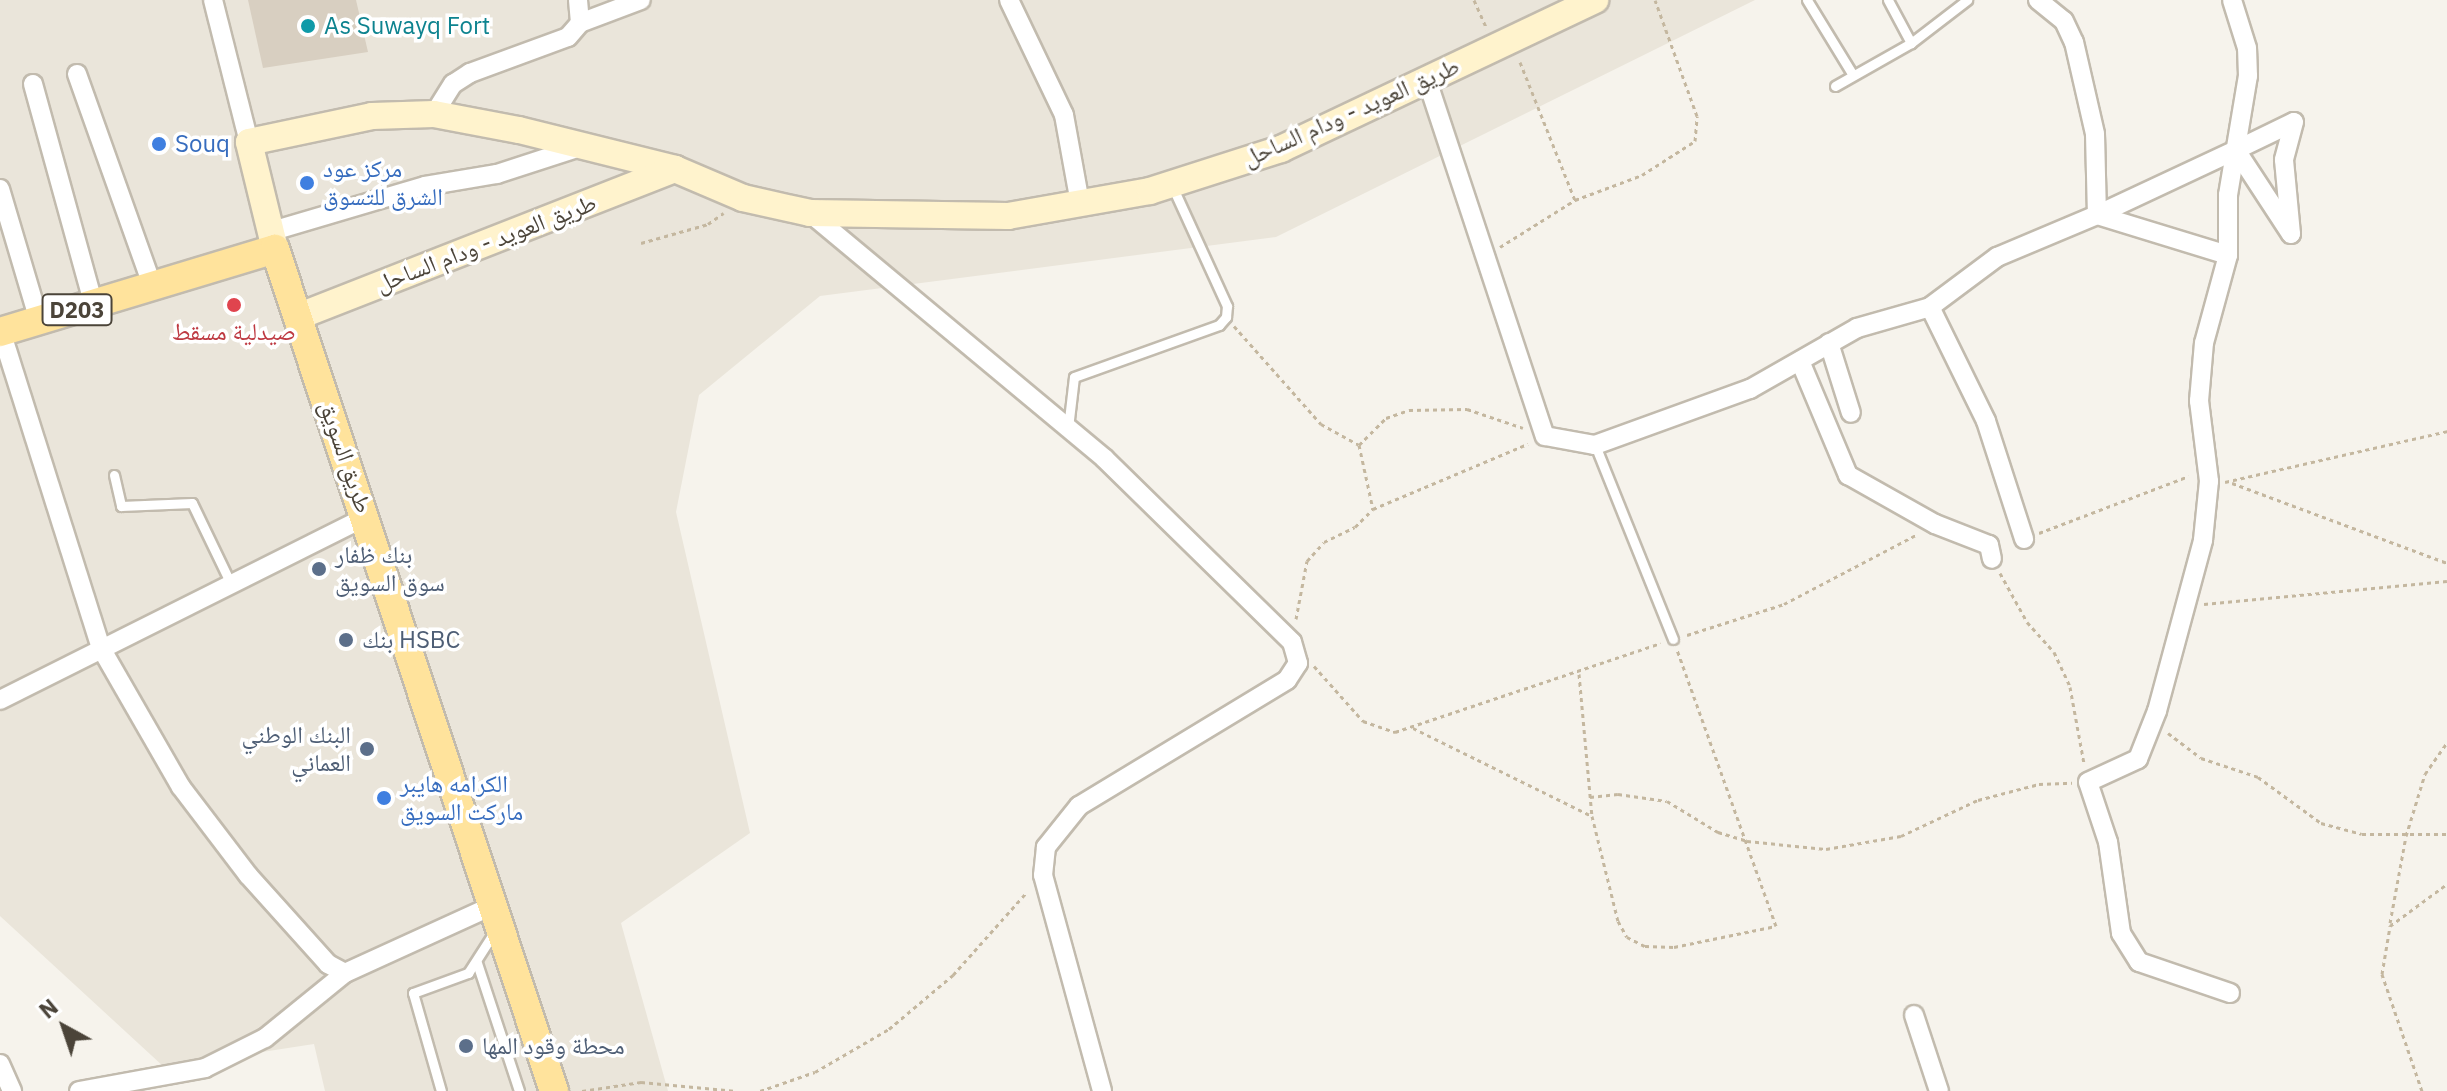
<!DOCTYPE html>
<meta charset="utf-8">
<style>
body{margin:0}
#map{position:relative;width:2447px;height:1091px;overflow:hidden;background:#f6f3ec;font-family:"IBM Plex Sans","Noto Naskh Arabic",sans-serif}
div>[style]{position:absolute}
[style*='--x']{left:calc(var(--x)*1px);top:calc(var(--y)*1px);width:calc(var(--w)*1px);rotate:calc(var(--a)*1deg)}
.residential>*{inset:0;background:#eae5da}
.building>*{inset:0;background:#d8cfc1}
.path>*{height:3px;margin-top:-1.5px;transform-origin:0;background:repeating-linear-gradient(90deg,#c4b79f 0 4px,transparent 0 8px)}
.roads{filter:drop-shadow(2px 0 #c2bbae) drop-shadow(-2px 0 #c2bbae) drop-shadow(0 2px #c2bbae) drop-shadow(0 -2px #c2bbae)}
.lane>*{height:9px;margin:-4.5px;padding:0 4.5px;transform-origin:4.5px;border-radius:4.5px;background:#fff}
.street>*{height:18px;margin:-9px;padding:0 9px;transform-origin:9px;border-radius:9px;background:#fff}
.secondary>*{height:26px;margin:-13px;padding:0 13px;transform-origin:13px;border-radius:13px;background:#fff3cd}
.primary>*{height:28px;margin:-14px;padding:0 14px;transform-origin:14px;border-radius:14px;background:#ffe39c}
.dots>*{width:22px;height:22px;translate:-50% -50%;box-sizing:border-box;border:4px solid #fff;border-radius:50%}
span{translate:-50% -50%;white-space:nowrap;text-align:center;line-height:1.15;-webkit-text-stroke:7px #fff;paint-order:stroke}
.shield-label span{padding:2px 6px;background:#fff;border:2px solid;border-radius:6px;-webkit-text-stroke-width:0}
.shield-label{font-size:22px;color:#4b4439;font-weight:700}
.culture-label{font-size:24px;color:#0d838f}
.left{translate:0 -50%;text-align:left}
.street-label{font-size:24px;color:#4b4439}
.shop-label{font-size:24px;color:#366cbe}
.health-label{font-size:24px;color:#be3a42}
.service-label{font-size:24px;color:#4e5e75}
.right{translate:-100% -50%;text-align:right}
.north{position:absolute;left:24px;top:987px;width:80px;height:80px;-webkit-text-stroke:6px #fff;paint-order:stroke;rotate:320deg;font-size:22px;font-weight:700;line-height:32px;text-align:center;color:#4b4439}
.north::after{content:'';display:block;margin:auto;width:28px;height:36px;background:#4b4439;clip-path:polygon(50% 0,100% 100%,50% 72%,0 100%)}
</style>
<div id="map">
<div class="residential">
<i style="clip-path:polygon(0 0,1755px 0,1276px 237px,820px 296px,699px 395px,676px 512px,750px 833px,621px 923px,668px 1091px,325px 1091px,314px 1044px,164px 1067px,0 916px)"></i>
</div>
<div class="building">
<i style="clip-path:polygon(248px 0,356px 0,368px 52px,263px 68px)"></i>
</div>
<div class="path">
<i style="--x:1474;--y:0;--w:32;--a:66"></i>
<i style="--x:1520;--y:62;--w:149;--a:68.3"></i>
<i style="--x:1575;--y:200;--w:72;--a:-20.5"></i>
<i style="--x:1642;--y:175;--w:63;--a:-32.7"></i>
<i style="--x:1695;--y:141;--w:25;--a:-85"></i>
<i style="--x:1697;--y:116;--w:123;--a:-109.9"></i>
<i style="--x:641;--y:243;--w:70;--a:-15.8"></i>
<i style="--x:708;--y:224;--w:19;--a:-35"></i>
<i style="--x:1500;--y:247;--w:89;--a:-32.1"></i>
<i style="--x:1234;--y:326;--w:131;--a:48.4"></i>
<i style="--x:1321;--y:424;--w:43;--a:28.9"></i>
<i style="--x:1359;--y:445;--w:66;--a:77.7"></i>
<i style="--x:1359;--y:445;--w:38;--a:-45"></i>
<i style="--x:1386;--y:418;--w:24;--a:-19"></i>
<i style="--x:1409;--y:410;--w:58;--a:-1"></i>
<i style="--x:1467;--y:409;--w:59;--a:18.7"></i>
<i style="--x:2225;--y:482;--w:228;--a:-12.9"></i>
<i style="--x:2232;--y:483;--w:229;--a:20.4"></i>
<i style="--x:2039;--y:533;--w:160;--a:-20.8"></i>
<i style="--x:2000;--y:573;--w:56;--a:61.1"></i>
<i style="--x:2027;--y:622;--w:40;--a:48"></i>
<i style="--x:2054;--y:652;--w:38;--a:65"></i>
<i style="--x:2070;--y:687;--w:77;--a:79.6"></i>
<i style="--x:2204;--y:604;--w:244;--a:-5.4"></i>
<i style="--x:1296;--y:619;--w:59;--a:-79.3"></i>
<i style="--x:1307;--y:561;--w:25;--a:-48"></i>
<i style="--x:1324;--y:542;--w:34;--a:-26"></i>
<i style="--x:1355;--y:527;--w:25;--a:-45"></i>
<i style="--x:1373;--y:509;--w:168;--a:-22.8"></i>
<i style="--x:1687;--y:635;--w:102;--a:-17.7"></i>
<i style="--x:1784;--y:604;--w:151;--a:-27.6"></i>
<i style="--x:1314;--y:666;--w:74;--a:48.3"></i>
<i style="--x:1363;--y:721;--w:34;--a:19"></i>
<i style="--x:1395;--y:732;--w:280;--a:-18.5"></i>
<i style="--x:1579;--y:674;--w:143;--a:84.8"></i>
<i style="--x:1413;--y:728;--w:199;--a:26.2"></i>
<i style="--x:1592;--y:816;--w:108;--a:76.1"></i>
<i style="--x:1618;--y:921;--w:18;--a:61"></i>
<i style="--x:1627;--y:937;--w:20;--a:27"></i>
<i style="--x:1645;--y:946;--w:29;--a:2"></i>
<i style="--x:1674;--y:947;--w:104;--a:-11.6"></i>
<i style="--x:1776;--y:926;--w:293;--a:-109.7"></i>
<i style="--x:2168;--y:733;--w:41;--a:37.1"></i>
<i style="--x:2201;--y:758;--w:60;--a:18.4"></i>
<i style="--x:2258;--y:777;--w:78;--a:36.1"></i>
<i style="--x:2321;--y:823;--w:42;--a:15"></i>
<i style="--x:2362;--y:834;--w:85;--a:0"></i>
<i style="--x:1590;--y:797;--w:28;--a:-6"></i>
<i style="--x:1618;--y:794;--w:49;--a:8.1"></i>
<i style="--x:1667;--y:801;--w:60;--a:31.3"></i>
<i style="--x:1718;--y:832;--w:30;--a:17"></i>
<i style="--x:1747;--y:841;--w:79;--a:5.8"></i>
<i style="--x:1826;--y:849;--w:76;--a:-9.8"></i>
<i style="--x:1901;--y:836;--w:85;--a:-25.1"></i>
<i style="--x:1978;--y:800;--w:63;--a:-14.7"></i>
<i style="--x:2039;--y:784;--w:33;--a:-2"></i>
<i style="--x:2390;--y:923;--w:88;--a:-79.6"></i>
<i style="--x:2406;--y:836;--w:65;--a:-73"></i>
<i style="--x:2425;--y:774;--w:39;--a:-55"></i>
<i style="--x:582;--y:1091;--w:60;--a:-8.7"></i>
<i style="--x:641;--y:1082;--w:96;--a:5.4"></i>
<i style="--x:760;--y:1091;--w:58;--a:-19.1"></i>
<i style="--x:815;--y:1072;--w:86;--a:-30.2"></i>
<i style="--x:889;--y:1029;--w:84;--a:-40.2"></i>
<i style="--x:953;--y:975;--w:111;--a:-48.3"></i>
<i style="--x:2422;--y:1091;--w:124;--a:-108.9"></i>
<i style="--x:2382;--y:974;--w:49;--a:-80.5"></i>
<i style="--x:2390;--y:926;--w:71;--a:-36.4"></i>
</div>
<div class="roads">
<div class="lane">
<i style="--x:1807;--y:0;--w:88;--a:58.5"></i>
<i style="--x:1888;--y:0;--w:49;--a:61.9"></i>
<i style="--x:1835;--y:86;--w:87;--a:-29.5"></i>
<i style="--x:1911;--y:43;--w:71;--a:-37.5"></i>
<i style="--x:1068;--y:428;--w:51;--a:-83.3"></i>
<i style="--x:1074;--y:377;--w:154;--a:-19.7"></i>
<i style="--x:1219;--y:325;--w:11;--a:-49"></i>
<i style="--x:1226;--y:317;--w:11;--a:-85"></i>
<i style="--x:1227;--y:306;--w:130;--a:-114.6"></i>
<i style="--x:1595;--y:445;--w:209;--a:68.1"></i>
<i style="--x:114;--y:475;--w:32;--a:77"></i>
<i style="--x:121;--y:506;--w:71;--a:-2.4"></i>
<i style="--x:192;--y:503;--w:90;--a:64.3"></i>
<i style="--x:477;--y:963;--w:135;--a:71.8"></i>
<i style="--x:441;--y:1091;--w:102;--a:-105.9"></i>
<i style="--x:413;--y:993;--w:59;--a:-20"></i>
<i style="--x:468;--y:973;--w:50;--a:-57.3"></i>
</div>
<div class="street">
<i style="--x:213;--y:0;--w:146;--a:75.8"></i>
<i style="--x:1009;--y:0;--w:127;--a:64.4"></i>
<i style="--x:1064;--y:115;--w:89;--a:79.7"></i>
<i style="--x:2038;--y:0;--w:33;--a:39"></i>
<i style="--x:2064;--y:21;--w:23;--a:65"></i>
<i style="--x:2074;--y:42;--w:94;--a:77.1"></i>
<i style="--x:2095;--y:134;--w:81;--a:88.6"></i>
<i style="--x:2097;--y:215;--w:153;--a:-25.1"></i>
<i style="--x:2236;--y:150;--w:64;--a:-25.8"></i>
<i style="--x:2294;--y:122;--w:39;--a:105"></i>
<i style="--x:2284;--y:160;--w:74;--a:84.6"></i>
<i style="--x:2291;--y:234;--w:100;--a:-123.2"></i>
<i style="--x:580;--y:23;--w:65;--a:-20.7"></i>
<i style="--x:77;--y:74;--w:226;--a:70.4"></i>
<i style="--x:1427;--y:80;--w:375;--a:71.7"></i>
<i style="--x:1545;--y:436;--w:51;--a:10.2"></i>
<i style="--x:1595;--y:445;--w:165;--a:-19.9"></i>
<i style="--x:1750;--y:389;--w:123;--a:-29.7"></i>
<i style="--x:1857;--y:328;--w:76;--a:-16"></i>
<i style="--x:1930;--y:307;--w:84;--a:-36.7"></i>
<i style="--x:1997;--y:257;--w:108;--a:-22.8"></i>
<i style="--x:2097;--y:215;--w:137;--a:17"></i>
<i style="--x:33;--y:84;--w:229;--a:74.6"></i>
<i style="--x:434;--y:114;--w:36;--a:-58"></i>
<i style="--x:453;--y:84;--w:20;--a:-33"></i>
<i style="--x:470;--y:73;--w:104;--a:-20.2"></i>
<i style="--x:568;--y:37;--w:18;--a:-49"></i>
<i style="--x:580;--y:23;--w:23;--a:-95"></i>
<i style="--x:0;--y:189;--w:138;--a:73.5"></i>
<i style="--x:810;--y:213;--w:383;--a:39.8"></i>
<i style="--x:1104;--y:458;--w:263;--a:44.4"></i>
<i style="--x:1292;--y:642;--w:22;--a:74"></i>
<i style="--x:1298;--y:663;--w:20;--a:123"></i>
<i style="--x:1287;--y:680;--w:243;--a:148.8"></i>
<i style="--x:1079;--y:806;--w:53;--a:128.8"></i>
<i style="--x:1046;--y:847;--w:28;--a:96"></i>
<i style="--x:1043;--y:875;--w:224;--a:74.7"></i>
<i style="--x:269;--y:232;--w:163;--a:-16.4"></i>
<i style="--x:425;--y:186;--w:73;--a:-9.5"></i>
<i style="--x:497;--y:174;--w:90;--a:-18"></i>
<i style="--x:1930;--y:307;--w:127;--a:63.8"></i>
<i style="--x:1986;--y:421;--w:124;--a:72.1"></i>
<i style="--x:1;--y:331;--w:332;--a:72.5"></i>
<i style="--x:101;--y:648;--w:160;--a:60.1"></i>
<i style="--x:181;--y:787;--w:111;--a:52.7"></i>
<i style="--x:248;--y:875;--w:120;--a:48"></i>
<i style="--x:328;--y:964;--w:19;--a:28"></i>
<i style="--x:345;--y:973;--w:159;--a:-24.5"></i>
<i style="--x:1829;--y:343;--w:73;--a:72.6"></i>
<i style="--x:1800;--y:361;--w:124;--a:67.2"></i>
<i style="--x:1848;--y:475;--w:100;--a:29.4"></i>
<i style="--x:1935;--y:524;--w:58;--a:21.3"></i>
<i style="--x:1989;--y:545;--w:14;--a:78"></i>
<i style="--x:0;--y:700;--w:411;--a:-26.6"></i>
<i style="--x:2230;--y:993;--w:96;--a:-161.2"></i>
<i style="--x:2139;--y:962;--w:34;--a:-122"></i>
<i style="--x:2121;--y:933;--w:92;--a:-98.1"></i>
<i style="--x:2108;--y:842;--w:63;--a:-108.4"></i>
<i style="--x:2088;--y:782;--w:55;--a:-24.7"></i>
<i style="--x:2138;--y:759;--w:52;--a:-68.4"></i>
<i style="--x:2157;--y:711;--w:177;--a:-74.9"></i>
<i style="--x:2203;--y:540;--w:59;--a:-84.2"></i>
<i style="--x:2209;--y:481;--w:81;--a:-97.1"></i>
<i style="--x:2199;--y:401;--w:58;--a:-85.1"></i>
<i style="--x:2204;--y:343;--w:91;--a:-74.7"></i>
<i style="--x:2228;--y:255;--w:60;--a:-90"></i>
<i style="--x:2228;--y:195;--w:121;--a:-80.5"></i>
<i style="--x:2248;--y:76;--w:28;--a:-92"></i>
<i style="--x:2247;--y:48;--w:50;--a:-107.4"></i>
<i style="--x:1914;--y:1015;--w:80;--a:71.8"></i>
<i style="--x:0;--y:1064;--w:30;--a:66"></i>
<i style="--x:79;--y:1091;--w:128;--a:-10.3"></i>
<i style="--x:205;--y:1068;--w:67;--a:-26.6"></i>
<i style="--x:265;--y:1038;--w:103;--a:-39.1"></i>
</div>
<div class="secondary">
<i style="--x:275;--y:249;--w:110;--a:-103.7"></i>
<i style="--x:249;--y:142;--w:126;--a:-11.9"></i>
<i style="--x:372;--y:116;--w:62;--a:-1.8"></i>
<i style="--x:434;--y:114;--w:86;--a:10.7"></i>
<i style="--x:519;--y:130;--w:161;--a:14"></i>
<i style="--x:675;--y:169;--w:74;--a:23.1"></i>
<i style="--x:743;--y:198;--w:69;--a:12.6"></i>
<i style="--x:810;--y:213;--w:198;--a:0.9"></i>
<i style="--x:1008;--y:216;--w:144;--a:-10"></i>
<i style="--x:1150;--y:191;--w:138;--a:-17.8"></i>
<i style="--x:1281;--y:149;--w:348;--a:-25.4"></i>
<i style="--x:297;--y:317;--w:406;--a:-21.4"></i>
</div>
<div class="primary">
<i style="--x:0;--y:332;--w:287;--a:-16.8"></i>
<i style="--x:275;--y:249;--w:887;--a:71.67"></i>
</div>
</div>
<div class="dots">
<i style="left:308px;top:26px;background:#0f9aa8"></i>
<i style="left:159px;top:144px;background:#3f7fe0"></i>
<i style="left:307px;top:183px;background:#3f7fe0"></i>
<i style="left:234px;top:305px;background:#e0444e"></i>
<i style="left:319px;top:569px;background:#5c6f8a"></i>
<i style="left:346px;top:640px;background:#5c6f8a"></i>
<i style="left:367px;top:749px;background:#5c6f8a"></i>
<i style="left:384px;top:798px;background:#3f7fe0"></i>
<i style="left:466px;top:1046px;background:#5c6f8a"></i>
</div>
<div class="shield-label">
<span style="left:77px;top:310px">D203</span>
</div>
<div class="culture-label">
<span class="left" style="left:324px;top:26px">As Suwayq Fort</span>
</div>
<div class="street-label">
<span style="left:1351px;top:112px;rotate:-24deg">طريق العويد - ودام الساحل</span>
<span style="left:486px;top:243px;rotate:-21deg">طريق العويد - ودام الساحل</span>
<span style="left:346px;top:457px;rotate:71deg">طريق السويق</span>
</div>
<div class="shop-label">
<span class="left" style="left:175px;top:144px">Souq</span>
<span class="left" style="left:323px;top:183px">مركز عود<br>الشرق للتسوق</span>
<span class="left" style="left:400px;top:798px">الكرامه هايبر<br>ماركت السويق</span>
</div>
<div class="health-label">
<span style="left:234px;top:332px">صيدلية مسقط</span>
</div>
<div class="service-label">
<span class="left" style="left:335px;top:569px">بنك ظفار<br>سوق السويق</span>
<span class="left" style="left:362px;top:640px">بنك HSBC</span>
<span class="right" style="left:351px;top:749px">البنك الوطني<br>العماني</span>
<span class="left" style="left:482px;top:1046px">محطة وقود المها</span>
</div>
<div class="north">N</div>
</div>
